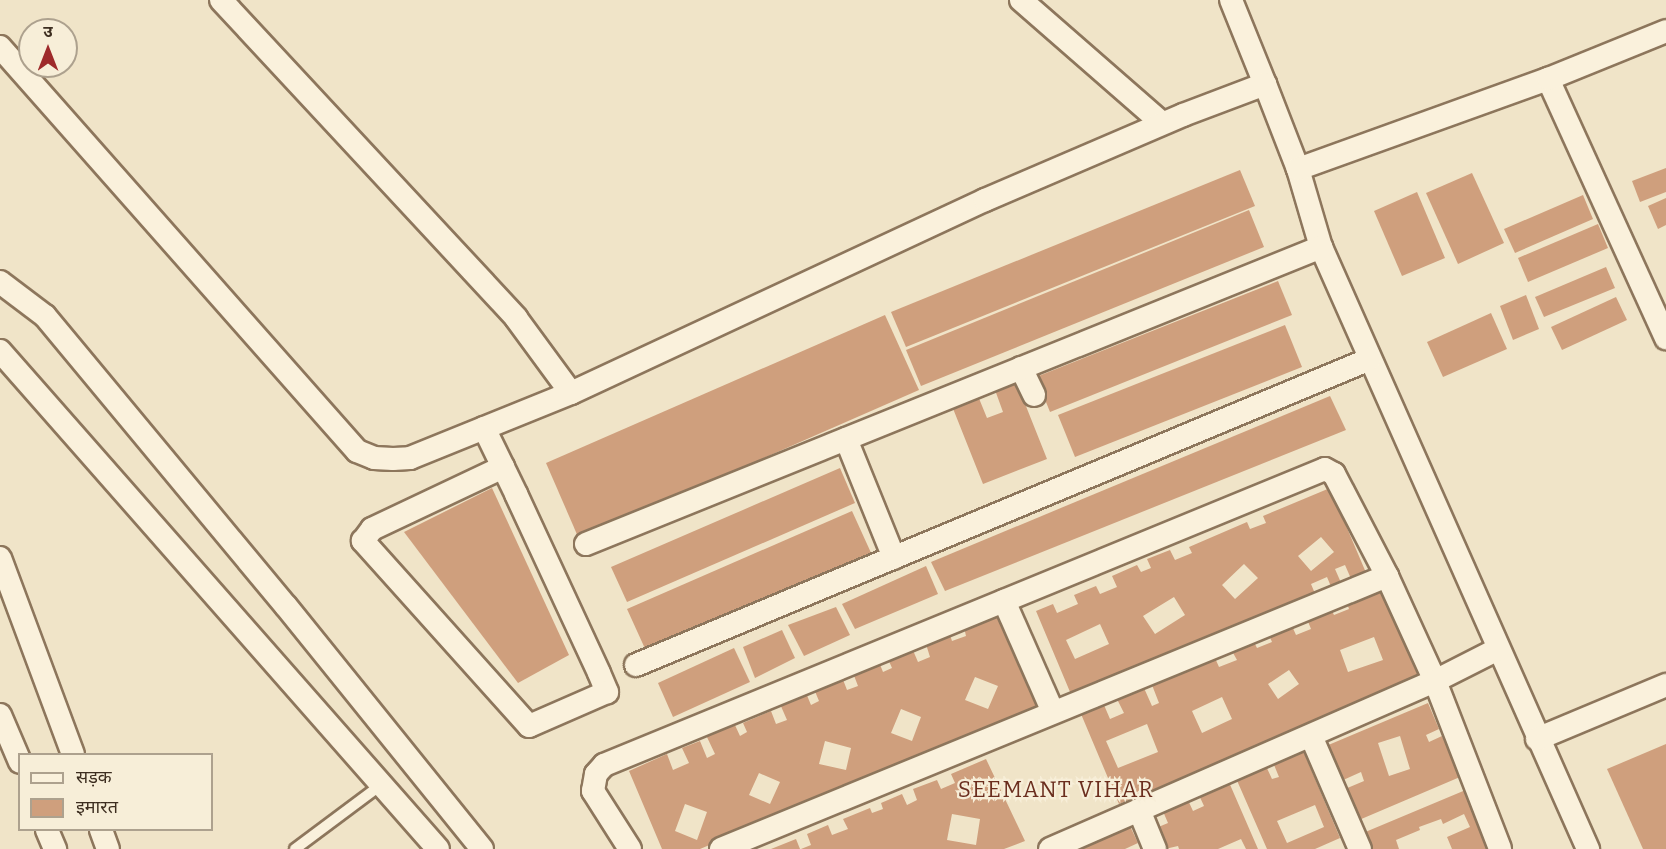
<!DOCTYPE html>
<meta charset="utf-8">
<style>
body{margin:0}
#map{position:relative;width:1666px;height:849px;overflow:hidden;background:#f0e4c8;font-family:Bitter,"Noto Sans Devanagari",serif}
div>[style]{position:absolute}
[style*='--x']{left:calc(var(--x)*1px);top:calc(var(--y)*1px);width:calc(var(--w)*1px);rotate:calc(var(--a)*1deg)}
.building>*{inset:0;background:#cf9f7d}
.roads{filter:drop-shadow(2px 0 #8d765c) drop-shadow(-2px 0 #8d765c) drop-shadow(0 2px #8d765c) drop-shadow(0 -2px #8d765c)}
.lane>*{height:10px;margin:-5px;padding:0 5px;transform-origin:5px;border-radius:5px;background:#faf1dc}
.street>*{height:22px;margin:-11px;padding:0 11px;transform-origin:11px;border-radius:11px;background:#faf1dc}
span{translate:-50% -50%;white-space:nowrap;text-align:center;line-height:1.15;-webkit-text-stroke:4.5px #f7eed8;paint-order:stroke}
.neighbourhood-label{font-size:22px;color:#6b2e1e;letter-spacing:1.5px}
.legend{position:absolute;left:18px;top:753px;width:195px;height:78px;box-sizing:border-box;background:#f7eed8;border:2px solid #ada18e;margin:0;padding:8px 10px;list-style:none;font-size:18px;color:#3d2e20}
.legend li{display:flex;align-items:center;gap:12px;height:30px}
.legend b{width:30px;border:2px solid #ada18e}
.north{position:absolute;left:18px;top:18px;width:60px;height:60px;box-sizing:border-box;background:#f7eed8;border:2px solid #ada18e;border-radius:50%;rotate:0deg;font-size:16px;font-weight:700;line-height:24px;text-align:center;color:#3d2e20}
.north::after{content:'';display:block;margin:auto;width:21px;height:27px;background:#9e2a2b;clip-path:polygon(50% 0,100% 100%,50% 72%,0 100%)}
</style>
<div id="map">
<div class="building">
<i style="clip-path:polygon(1666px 168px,1666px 192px,1640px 202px,1632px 181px)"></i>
<i style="clip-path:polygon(1240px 170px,1255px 206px,906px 347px,891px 312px)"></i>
<i style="clip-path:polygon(1472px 173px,1504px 243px,1458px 264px,1426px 193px)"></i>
<i style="clip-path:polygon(1417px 192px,1445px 258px,1402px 276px,1374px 211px)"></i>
<i style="clip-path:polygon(1583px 195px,1593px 219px,1515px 253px,1504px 229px)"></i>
<i style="clip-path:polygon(1666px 198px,1666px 225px,1658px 229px,1648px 206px)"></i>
<i style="clip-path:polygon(1249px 210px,1264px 247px,921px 386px,906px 350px)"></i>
<i style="clip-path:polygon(1598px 224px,1608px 248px,1528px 282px,1518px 258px)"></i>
<i style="clip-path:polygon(1606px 267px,1615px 288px,1544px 317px,1535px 297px)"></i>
<i style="clip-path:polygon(1278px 281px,1292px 315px,1050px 412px,1036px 377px)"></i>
<i style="clip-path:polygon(1526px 295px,1539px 329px,1513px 340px,1500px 306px)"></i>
<i style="clip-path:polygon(1616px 297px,1627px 320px,1562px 350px,1551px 327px)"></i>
<i style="clip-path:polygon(1491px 313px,1507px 349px,1443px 377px,1427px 342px)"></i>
<i style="clip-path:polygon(885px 315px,919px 390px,579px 539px,546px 463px)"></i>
<i style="clip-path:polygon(1285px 325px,1302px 367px,1075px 457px,1058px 415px)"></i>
<i style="clip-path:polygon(1016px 381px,1047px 459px,983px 484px,952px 406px,978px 396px,987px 418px,1003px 412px,995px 390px)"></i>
<i style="clip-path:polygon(1330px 396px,1346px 430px,945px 591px,931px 562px)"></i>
<i style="clip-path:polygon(840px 468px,855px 503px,627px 602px,611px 567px)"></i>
<i style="clip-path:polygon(492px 488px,569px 655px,518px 683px,404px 532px)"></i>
<i style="clip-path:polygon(evenodd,1330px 488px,1367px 575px,1352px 581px,1345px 565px,1335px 569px,1342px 585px,1332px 589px,1327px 577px,1311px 584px,1316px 596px,1073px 699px,1036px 611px,1053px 604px,1057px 613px,1078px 604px,1074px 595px,1096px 586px,1100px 594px,1117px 587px,1112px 576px,1137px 565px,1141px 572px,1151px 568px,1147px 559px,1170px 550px,1175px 560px,1192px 553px,1189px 547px,1247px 522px,1250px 529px,1266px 523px,1263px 516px,1330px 488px,1321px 537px,1334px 552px,1311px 571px,1298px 556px,1321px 537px,1330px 488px,1244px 564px,1258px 578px,1235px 599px,1222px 585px,1244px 564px,1330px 488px,1174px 597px,1185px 615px,1155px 634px,1143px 616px,1174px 597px,1330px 488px,1100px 624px,1109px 644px,1075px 659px,1066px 640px,1100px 624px)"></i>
<i style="clip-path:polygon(852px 511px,872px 555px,647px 653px,627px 609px)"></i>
<i style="clip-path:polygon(926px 566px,938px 594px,855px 629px,842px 604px)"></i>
<i style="clip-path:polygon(evenodd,1380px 588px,1419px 678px,1119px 804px,1081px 714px,1104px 705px,1110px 719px,1124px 713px,1117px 699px,1144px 688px,1152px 706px,1159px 703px,1152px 685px,1215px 658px,1219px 667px,1237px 660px,1232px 651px,1254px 642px,1257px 648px,1272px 642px,1269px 635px,1292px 626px,1296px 635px,1311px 629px,1307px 619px,1331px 609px,1334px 615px,1349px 609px,1347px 603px,1380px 588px,1374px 637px,1383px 660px,1348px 672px,1340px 650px,1374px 637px,1380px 588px,1289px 670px,1299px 684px,1278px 699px,1268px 684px,1289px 670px,1380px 588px,1222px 697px,1232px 719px,1202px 733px,1192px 711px,1222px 697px,1380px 588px,1147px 724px,1158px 752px,1118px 768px,1106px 741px,1147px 724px)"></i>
<i style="clip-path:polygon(836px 607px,850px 635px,804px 656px,788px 625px)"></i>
<i style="clip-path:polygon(evenodd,998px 613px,1039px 706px,700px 849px,662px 849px,629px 771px,667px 754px,673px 770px,689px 763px,682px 748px,700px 741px,707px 758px,715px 754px,706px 735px,734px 723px,740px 736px,747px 732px,743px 723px,771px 711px,776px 724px,787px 720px,780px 704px,806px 693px,811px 705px,819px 701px,814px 689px,842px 677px,847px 690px,858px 686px,853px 673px,879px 662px,883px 672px,892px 668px,888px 659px,912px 648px,918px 662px,930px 657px,925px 641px,949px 632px,952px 641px,966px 636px,964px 627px,998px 613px,975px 677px,998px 686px,988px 709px,965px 700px,975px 677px,998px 613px,901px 709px,921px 717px,912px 741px,891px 733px,901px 709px,998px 613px,825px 741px,851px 748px,846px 770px,819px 764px,825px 741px,998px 613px,759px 773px,780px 782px,770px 804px,749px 795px,759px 773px,998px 613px,685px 804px,707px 812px,697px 840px,675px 831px,685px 804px)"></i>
<i style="clip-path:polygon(782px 630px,795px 658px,755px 678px,743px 647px)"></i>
<i style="clip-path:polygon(734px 648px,750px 682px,673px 717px,658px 683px)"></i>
<i style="clip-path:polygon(evenodd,1428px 703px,1439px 729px,1426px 735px,1429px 742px,1442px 736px,1460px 777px,1359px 820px,1345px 789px,1364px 781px,1361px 772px,1341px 781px,1326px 746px,1428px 703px,1400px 736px,1410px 769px,1389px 776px,1378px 743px,1400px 736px)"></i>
<i style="clip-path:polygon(1666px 744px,1666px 849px,1643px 849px,1607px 769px)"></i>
<i style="clip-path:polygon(evenodd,1302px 748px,1340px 838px,1315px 849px,1267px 849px,1235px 776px,1265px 764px,1272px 779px,1279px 777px,1272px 760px,1302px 748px,1315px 805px,1324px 827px,1287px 843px,1277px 821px,1315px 805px)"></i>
<i style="clip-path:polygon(evenodd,986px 759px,1025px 841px,1004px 849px,801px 849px,811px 845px,807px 834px,828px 825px,832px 835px,848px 829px,843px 819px,870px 808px,872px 813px,883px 809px,881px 803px,902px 794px,907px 805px,917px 800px,913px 789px,937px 780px,941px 789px,955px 783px,951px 774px,986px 759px,952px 814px,980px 819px,976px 845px,947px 840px,952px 814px)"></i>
<i style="clip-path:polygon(1228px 780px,1258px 849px,1246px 849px,1241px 839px,1218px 849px,1179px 849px,1178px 846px,1165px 849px,1156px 828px,1168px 823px,1162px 809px,1187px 798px,1193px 811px,1204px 806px,1198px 793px)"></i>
<i style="clip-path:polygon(1468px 789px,1493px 849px,1452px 849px,1447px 837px,1470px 827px,1464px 814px,1443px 824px,1441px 819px,1419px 827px,1420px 830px,1396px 840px,1399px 849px,1370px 849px,1363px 833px)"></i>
<i style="clip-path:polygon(1129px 824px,1138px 843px,1125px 849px,1074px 849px)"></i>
<i style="clip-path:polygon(796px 839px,800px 849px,771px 849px)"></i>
</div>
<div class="roads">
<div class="lane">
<i style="--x:295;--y:849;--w:107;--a:-36.7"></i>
</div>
<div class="street">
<i style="--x:221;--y:0;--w:434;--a:47.1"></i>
<i style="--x:516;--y:318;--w:93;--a:53.7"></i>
<i style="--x:1021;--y:0;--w:187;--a:41.1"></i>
<i style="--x:1231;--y:0;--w:91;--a:68"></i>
<i style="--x:0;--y:47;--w:539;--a:48.53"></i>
<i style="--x:357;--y:451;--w:18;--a:22"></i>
<i style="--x:374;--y:458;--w:19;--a:3"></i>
<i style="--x:393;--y:459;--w:17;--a:-3"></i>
<i style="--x:410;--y:458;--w:174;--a:-22"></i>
<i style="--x:571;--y:393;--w:457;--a:-25"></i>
<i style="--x:985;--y:200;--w:215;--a:-23.2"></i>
<i style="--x:1183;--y:115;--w:88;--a:-20.7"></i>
<i style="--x:1265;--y:84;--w:91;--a:68.8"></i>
<i style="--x:1298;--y:169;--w:81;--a:73.6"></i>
<i style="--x:1321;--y:247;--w:659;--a:66.08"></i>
<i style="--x:1548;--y:79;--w:285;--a:65.5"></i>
<i style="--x:1298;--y:169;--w:266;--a:-19.8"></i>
<i style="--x:1548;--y:79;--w:127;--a:-22.1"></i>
<i style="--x:0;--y:282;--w:56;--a:37.1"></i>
<i style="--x:45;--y:316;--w:377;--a:50.3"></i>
<i style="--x:286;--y:606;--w:312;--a:51.1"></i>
<i style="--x:0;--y:351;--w:663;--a:48.67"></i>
<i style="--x:1021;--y:368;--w:30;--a:64"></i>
<i style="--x:484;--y:428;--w:43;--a:64"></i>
<i style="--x:503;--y:467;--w:30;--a:64"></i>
<i style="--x:516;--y:494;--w:197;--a:65.1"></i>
<i style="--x:599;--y:673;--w:21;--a:67"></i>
<i style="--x:607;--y:692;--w:85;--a:156.4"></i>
<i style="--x:529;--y:726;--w:249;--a:-131.9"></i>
<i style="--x:363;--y:541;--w:15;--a:-53"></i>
<i style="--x:372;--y:529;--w:145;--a:-25.3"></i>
<i style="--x:846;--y:439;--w:128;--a:68"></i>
<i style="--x:586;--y:544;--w:793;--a:-22"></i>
<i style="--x:0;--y:558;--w:209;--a:69.6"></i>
<i style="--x:1004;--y:601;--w:121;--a:66.2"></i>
<i style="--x:636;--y:665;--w:795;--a:-22.63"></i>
<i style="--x:0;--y:715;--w:51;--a:66.9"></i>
<i style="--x:1311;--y:736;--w:123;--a:66.6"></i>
<i style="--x:1537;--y:739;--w:140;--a:-22.7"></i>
<i style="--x:1139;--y:810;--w:42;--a:67.7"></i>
<i style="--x:47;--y:830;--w:21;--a:67"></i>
<i style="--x:101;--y:830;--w:20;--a:70"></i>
<i style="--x:630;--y:849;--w:69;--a:-122.5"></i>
<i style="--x:593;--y:791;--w:17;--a:-80"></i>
<i style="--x:596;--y:774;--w:12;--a:-48"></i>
<i style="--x:604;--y:765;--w:779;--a:-22.32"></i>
<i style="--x:1325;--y:469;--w:10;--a:29"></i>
<i style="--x:1334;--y:474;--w:115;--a:62.5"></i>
<i style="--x:1387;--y:576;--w:115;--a:65.4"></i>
<i style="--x:1435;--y:681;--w:180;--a:68.8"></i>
<i style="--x:721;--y:849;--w:720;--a:-22.29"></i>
<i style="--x:1050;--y:849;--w:420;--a:-23.6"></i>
<i style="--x:1435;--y:681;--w:71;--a:-26.9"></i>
</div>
</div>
<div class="neighbourhood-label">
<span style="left:1056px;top:790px">SEEMANT VIHAR</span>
</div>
<ul class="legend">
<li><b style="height:8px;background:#faf1dc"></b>सड़क</li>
<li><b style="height:16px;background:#cf9f7d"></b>इमारत</li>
</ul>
<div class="north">उ</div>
</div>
